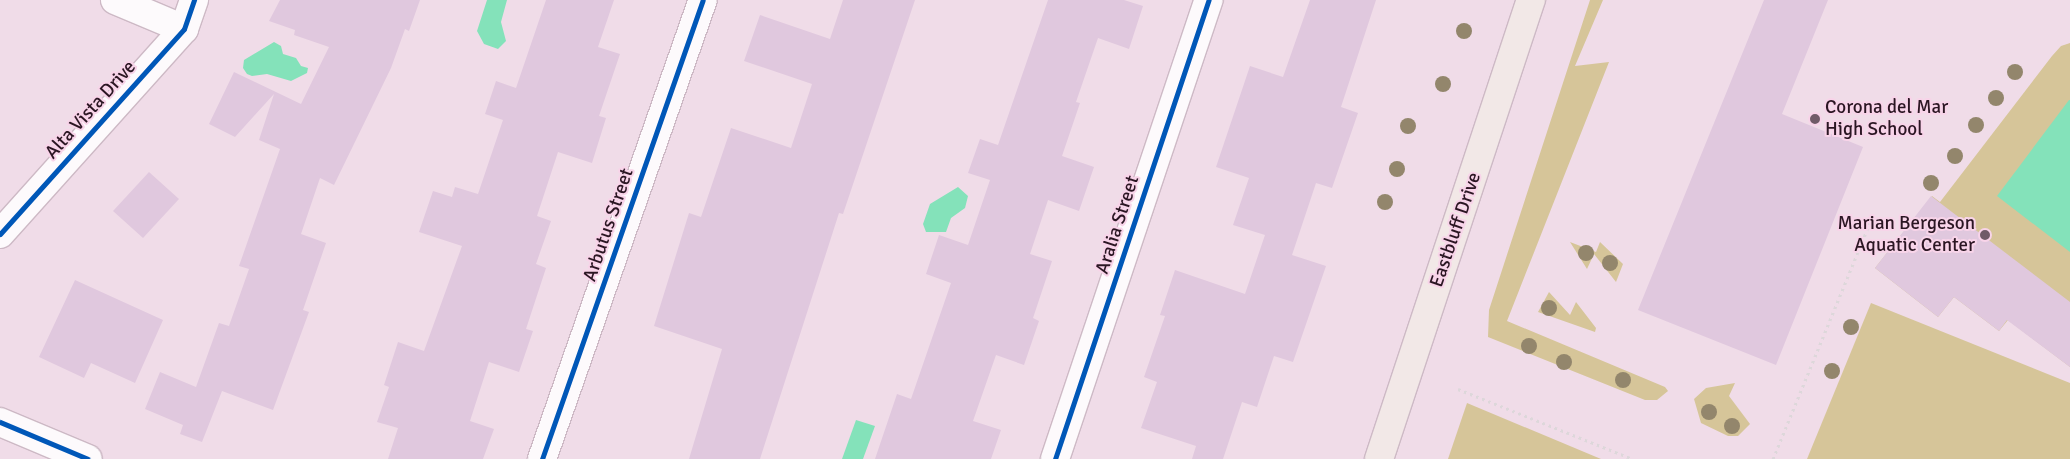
<!DOCTYPE html>
<style>
body{margin:0}
#map{position:relative;width:2070px;height:459px;overflow:hidden;background:#f0dce8;font-family:Signika,sans-serif}
div>[style]{position:absolute}
[style*='--x']{left:calc(var(--x)*1px);top:calc(var(--y)*1px);width:calc(var(--w)*1px);rotate:calc(var(--a)*1deg)}
.green>*{inset:0;background:#d6c599}
.water>*{inset:0;background:#84e2ba}
.building>*{inset:0;background:#e0c8de}
.path>*{height:3px;margin-top:-1.5px;transform-origin:0;background:repeating-linear-gradient(90deg,#ddd7da 0 2.5px,transparent 0 6.5px)}
.roads{filter:drop-shadow(1px 0 #cdb9c5) drop-shadow(-1px 0 #cdb9c5) drop-shadow(0 1px #cdb9c5) drop-shadow(0 -1px #cdb9c5)}
.minor>*{height:28px;margin:-14px;padding:0 14px;transform-origin:14px;border-radius:14px;background:#fdfafc}
.major>*{height:28px;margin:-14px;padding:0 14px;transform-origin:14px;border-radius:14px;background:#f2e8e7}
.cycleway>*{height:5px;margin:-2.5px;padding:0 2.5px;transform-origin:2.5px;border-radius:2.5px;background:#0057b8}
.trees>*{width:16px;height:16px;margin:-8px;border-radius:50%;background:#93866c}
.dots>*{width:14px;height:14px;translate:-50% -50%;box-sizing:border-box;border:2px solid #f8d4e9;border-radius:50%}
span{translate:-50% -50%;white-space:nowrap;text-align:center;line-height:1.15;-webkit-text-stroke:4px #f8d4e9;paint-order:stroke}
.poi-label{font-size:19px;color:#2b1623}
.left{translate:0 -50%;text-align:left}
.right{translate:-100% -50%;text-align:right}
.street-label{font-size:19px;color:#2b1623}
</style>
<div id="map">
<div class="green">
<i style="clip-path:polygon(1590px 0,1603px 0,1575px 66px,1609px 62px,1507px 321px,1665px 387px,1668px 391px,1657px 400px,1645px 400px,1488px 337px,1489px 310px)"></i>
<i style="clip-path:polygon(2070px 43px,2070px 367px,2008px 320px,1999px 331px,1954px 297px,1938px 317px,1875px 268px,1932px 196px,1940px 202px,2052px 56px,2061px 46px)"></i>
<i style="clip-path:polygon(1570px 242px,1596px 252px,1600px 242px,1623px 264px,1616px 282px,1594px 254px,1587px 269px)"></i>
<i style="clip-path:polygon(1549px 292px,1570px 315px,1576px 302px,1596px 328px,1595px 332px,1538px 312px)"></i>
<i style="clip-path:polygon(1871px 303px,2070px 383px,2070px 459px,1807px 459px)"></i>
<i style="clip-path:polygon(1735px 383px,1729px 396px,1750px 424px,1738px 436px,1728px 436px,1701px 423px,1694px 399px,1706px 388px)"></i>
<i style="clip-path:polygon(1467px 403px,1601px 459px,1448px 459px)"></i>
</div>
<div class="water">
<i style="clip-path:polygon(487px 0,507px 0,501px 22px,506px 41px,498px 49px,484px 44px,477px 31px)"></i>
<i style="clip-path:polygon(274px 42px,281px 46px,283px 54px,296px 58px,301px 66px,308px 68px,307px 73px,291px 81px,267px 74px,252px 76px,247px 74px,243px 68px,244px 60px)"></i>
<i style="clip-path:polygon(2069px 100px,2070px 100px,2070px 252px,1997px 196px)"></i>
<i style="clip-path:polygon(958px 187px,968px 196px,965px 208px,951px 218px,946px 232px,926px 232px,923px 224px,930px 204px)"></i>
<i style="clip-path:polygon(856px 420px,875px 426px,863px 459px,842px 459px)"></i>
</div>
<div class="building">
<i style="clip-path:polygon(280px 0,420px 0,409px 31px,405px 29px,391px 68px,334px 185px,320px 178px,301px 234px,326px 243px,303px 310px,309px 312px,273px 410px,222px 391px,202px 442px,180px 434px,183px 425px,145px 409px,160px 372px,196px 387px,219px 323px,229px 326px,249px 269px,239px 266px,280px 149px,259px 140px,274px 94px,235px 137px,209px 124px,234px 72px,301px 104px,329px 47px,294px 35px,295px 30px,269px 21px)"></i>
<i style="clip-path:polygon(546px 0,614px 0,598px 47px,620px 54px,599px 116px,606px 118px,592px 163px,558px 152px,537px 216px,551px 221px,536px 264px,546px 268px,526px 329px,533px 331px,519px 372px,489px 362px,470px 421px,494px 429px,483px 459px,388px 459px,398px 428px,377px 422px,389px 387px,384px 385px,398px 342px,424px 351px,462px 246px,419px 232px,433px 191px,452px 197px,455px 187px,478px 194px,503px 120px,485px 114px,496px 81px,516px 88px)"></i>
<i style="clip-path:polygon(843px 0,915px 0,843px 214px,839px 213px,760px 459px,689px 459px,722px 349px,654px 326px,689px 213px,701px 217px,731px 128px,791px 148px,812px 84px,744px 61px,760px 15px,830px 39px)"></i>
<i style="clip-path:polygon(1048px 0,1124px 0,1143px 6px,1129px 49px,1098px 38px,1076px 102px,1080px 103px,1062px 156px,1094px 167px,1079px 211px,1048px 200px,1030px 254px,1052px 261px,1033px 318px,1039px 321px,1024px 365px,996px 355px,973px 421px,1001px 430px,991px 459px,875px 459px,897px 394px,911px 399px,951px 283px,926px 274px,939px 235px,968px 245px,990px 180px,968px 173px,980px 139px,998px 145px)"></i>
<i style="clip-path:polygon(1310px 0,1376px 0,1341px 107px,1358px 113px,1332px 188px,1316px 183px,1292px 255px,1326px 266px,1293px 362px,1274px 356px,1257px 407px,1242px 402px,1223px 459px,1192px 459px,1196px 446px,1141px 428px,1157px 382px,1144px 377px,1165px 316px,1160px 315px,1175px 270px,1245px 294px,1265px 235px,1233px 225px,1249px 178px,1216px 167px,1250px 66px,1283px 77px)"></i>
<i style="clip-path:polygon(1764px 0,1828px 0,1782px 114px,1863px 147px,1776px 365px,1638px 310px)"></i>
<i style="clip-path:polygon(149px 172px,179px 199px,143px 238px,113px 211px)"></i>
<i style="clip-path:polygon(1931px 196px,2070px 302px,2070px 367px,2007px 320px,1999px 331px,1954px 297px,1938px 317px,1875px 268px)"></i>
<i style="clip-path:polygon(75px 280px,163px 320px,135px 383px,91px 363px,84px 378px,39px 357px)"></i>
</div>
<div class="path">
<i style="--x:1458;--y:389;--w:188;--a:21.8"></i>
<i style="--x:1773;--y:459;--w:255;--a:-67.7"></i>
</div>
<div class="roads">
<div class="minor">
<i style="--x:115;--y:0;--w:75;--a:22.8"></i>
<i style="--x:0;--y:234;--w:275;--a:-48.1"></i>
<i style="--x:184;--y:29;--w:31;--a:-71"></i>
<i style="--x:0;--y:422;--w:95;--a:22.8"></i>
<i style="--x:542;--y:459;--w:486;--a:-70.7"></i>
<i style="--x:1055;--y:459;--w:484;--a:-71.5"></i>
</div>
<div class="major">
<i style="--x:1379;--y:459;--w:484;--a:-71.7"></i>
</div>
</div>
<div class="cycleway">
<i style="--x:0;--y:234;--w:275;--a:-48.1"></i>
<i style="--x:184;--y:29;--w:31;--a:-71"></i>
<i style="--x:0;--y:422;--w:95;--a:22.8"></i>
<i style="--x:542;--y:459;--w:486;--a:-70.7"></i>
<i style="--x:1055;--y:459;--w:484;--a:-71.5"></i>
</div>
<div class="trees">
<i style="left:1464px;top:31px"></i>
<i style="left:2015px;top:72px"></i>
<i style="left:1443px;top:84px"></i>
<i style="left:1996px;top:98px"></i>
<i style="left:1976px;top:125px"></i>
<i style="left:1408px;top:126px"></i>
<i style="left:1955px;top:156px"></i>
<i style="left:1397px;top:169px"></i>
<i style="left:1931px;top:183px"></i>
<i style="left:1385px;top:202px"></i>
<i style="left:1586px;top:253px"></i>
<i style="left:1610px;top:263px"></i>
<i style="left:1549px;top:308px"></i>
<i style="left:1851px;top:327px"></i>
<i style="left:1529px;top:346px"></i>
<i style="left:1564px;top:362px"></i>
<i style="left:1832px;top:371px"></i>
<i style="left:1623px;top:380px"></i>
<i style="left:1709px;top:412px"></i>
<i style="left:1732px;top:426px"></i>
</div>
<div class="dots">
<i style="left:1815px;top:119px;background:#705b68"></i>
<i style="left:1985px;top:235px;background:#705b68"></i>
</div>
<div class="poi-label">
<span class="left" style="left:1825px;top:119px">Corona del Mar<br>High School</span>
<span class="right" style="left:1975px;top:235px">Marian Bergeson<br>Aquatic Center</span>
</div>
<div class="street-label">
<span style="left:91px;top:110px;rotate:-48deg">Alta Vista Drive</span>
<span style="left:609px;top:225px;rotate:-71deg">Arbutus Street</span>
<span style="left:1118px;top:225px;rotate:-72deg">Aralia Street</span>
<span style="left:1456px;top:230px;rotate:-71deg">Eastbluff Drive</span>
</div>
</div>
